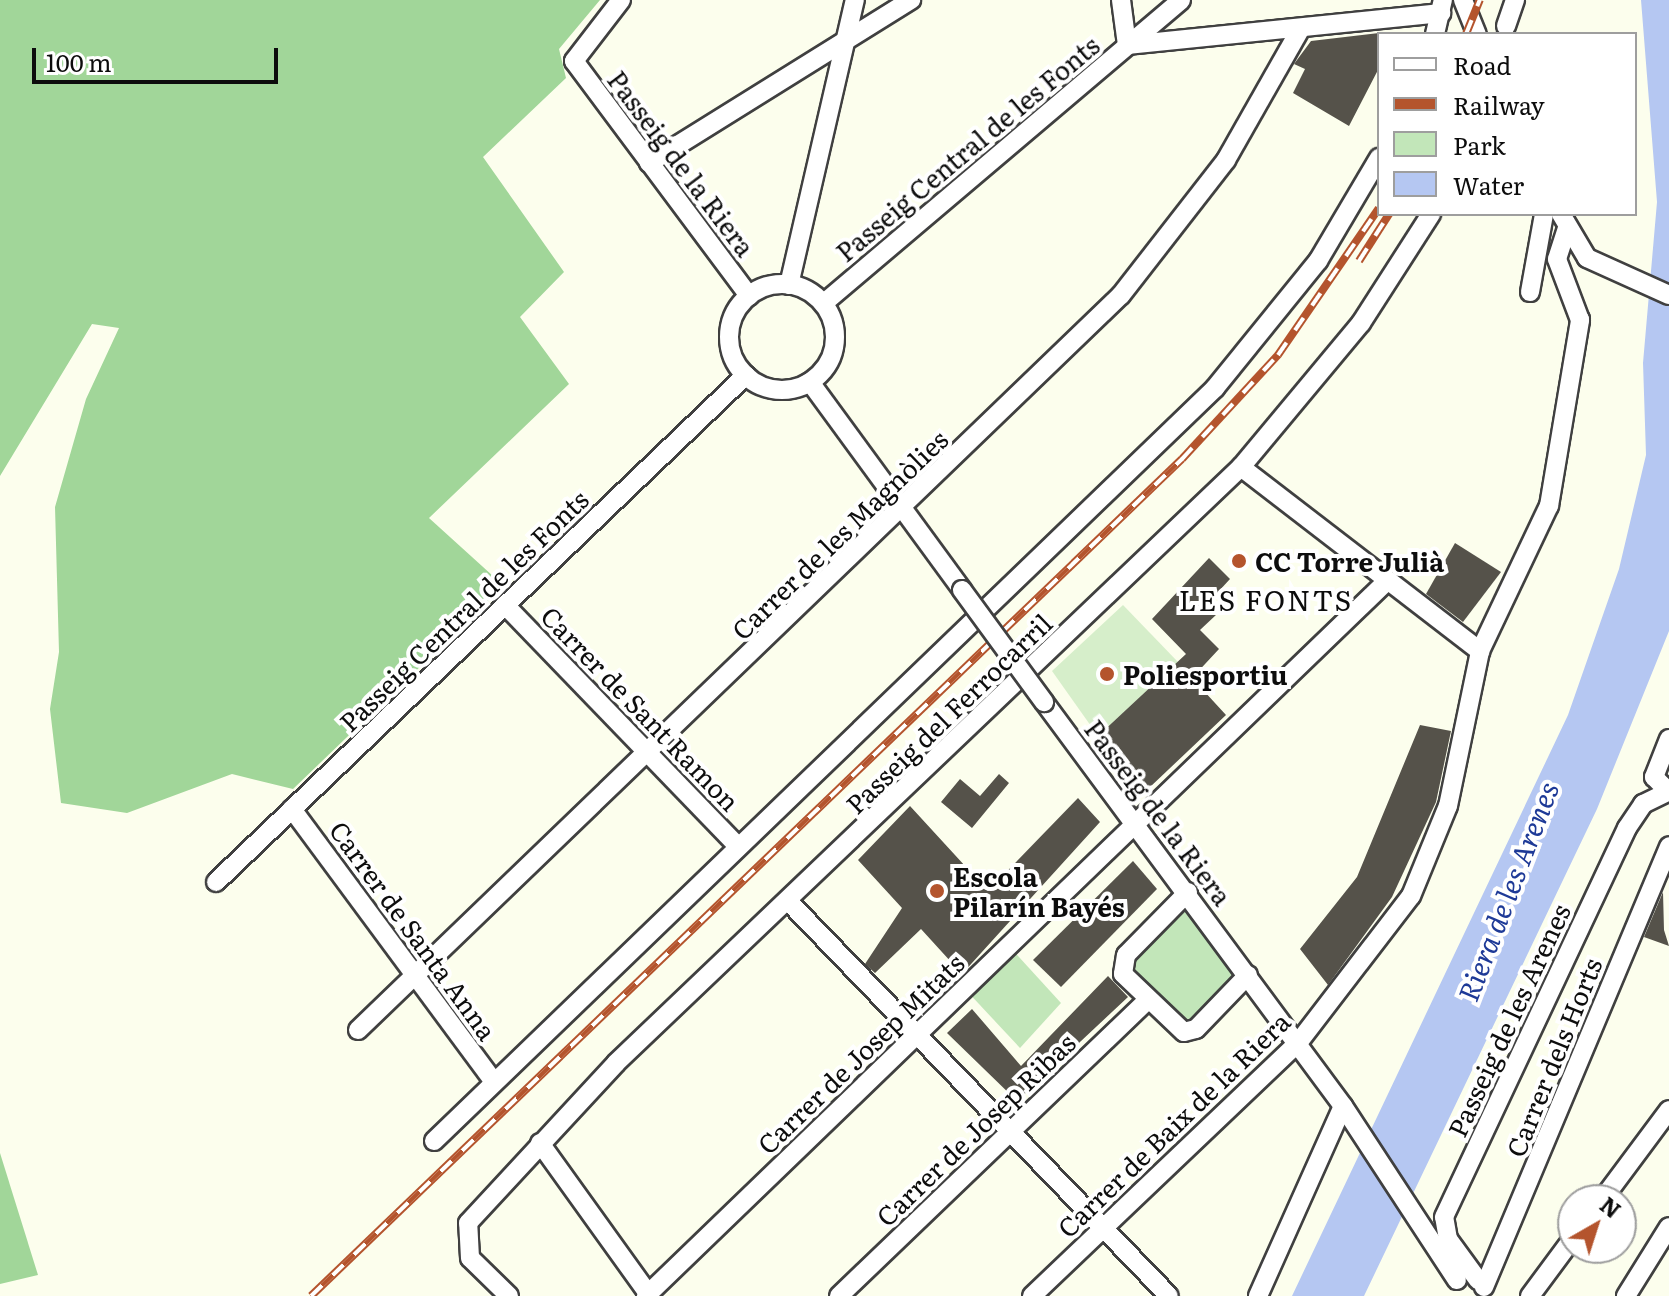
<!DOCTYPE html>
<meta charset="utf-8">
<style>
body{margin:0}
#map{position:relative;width:1669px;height:1296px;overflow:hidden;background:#fcfeed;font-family:Literata,serif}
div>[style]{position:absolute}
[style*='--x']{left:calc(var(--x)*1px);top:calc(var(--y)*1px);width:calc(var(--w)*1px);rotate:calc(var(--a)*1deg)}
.green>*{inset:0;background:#c2e6b9}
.forest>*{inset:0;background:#a1d699}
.pitch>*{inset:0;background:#d6eeca}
.water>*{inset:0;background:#b5c7f2}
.building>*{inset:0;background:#55524a}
.roads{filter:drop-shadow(2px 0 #404040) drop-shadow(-2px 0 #404040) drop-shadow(0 2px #404040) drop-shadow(0 -2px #404040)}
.street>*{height:18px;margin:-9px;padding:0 9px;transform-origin:9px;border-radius:9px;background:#fff}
.street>.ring{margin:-9px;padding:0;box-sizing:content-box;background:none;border:18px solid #fff;border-radius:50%}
.rail>*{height:8px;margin-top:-4px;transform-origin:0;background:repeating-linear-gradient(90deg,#fff 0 15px,#b4542d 0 30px);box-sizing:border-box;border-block:2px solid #b4542d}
.bridges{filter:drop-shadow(2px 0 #404040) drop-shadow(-2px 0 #404040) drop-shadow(0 2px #404040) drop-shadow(0 -2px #404040)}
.street-bridge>*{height:18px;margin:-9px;padding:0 9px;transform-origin:9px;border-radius:9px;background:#fff}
.dots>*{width:22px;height:22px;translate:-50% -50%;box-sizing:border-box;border:4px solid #fff;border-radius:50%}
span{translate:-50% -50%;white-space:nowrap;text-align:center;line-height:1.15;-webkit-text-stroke:8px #fff;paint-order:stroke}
.street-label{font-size:26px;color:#0d0d0d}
.poi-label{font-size:26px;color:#0d0d0d;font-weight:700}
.left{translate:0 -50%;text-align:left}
.neighbourhood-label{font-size:28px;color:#0d0d0d;letter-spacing:2px}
.water-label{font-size:28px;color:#1e3a97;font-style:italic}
.legend{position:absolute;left:1377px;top:32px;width:260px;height:184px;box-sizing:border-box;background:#fff;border:2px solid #9e9e9e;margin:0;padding:10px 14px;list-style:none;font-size:24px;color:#0d0d0d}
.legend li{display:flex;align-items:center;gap:16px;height:40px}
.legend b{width:40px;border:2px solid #9e9e9e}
.north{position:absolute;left:1557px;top:1184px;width:80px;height:80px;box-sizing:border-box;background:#fff;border:2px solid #9e9e9e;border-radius:50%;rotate:39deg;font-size:22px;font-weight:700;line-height:32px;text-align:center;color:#0d0d0d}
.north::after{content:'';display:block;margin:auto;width:28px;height:36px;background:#b4542d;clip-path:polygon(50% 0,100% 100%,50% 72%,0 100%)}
.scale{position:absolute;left:32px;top:48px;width:246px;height:36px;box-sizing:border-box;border:4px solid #0d0d0d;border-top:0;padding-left:10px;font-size:24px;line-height:28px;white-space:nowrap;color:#0d0d0d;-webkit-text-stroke:6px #fff;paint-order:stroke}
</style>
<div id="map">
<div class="green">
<i style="clip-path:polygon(1188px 892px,1248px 975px,1191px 1031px,1121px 963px)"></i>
<i style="clip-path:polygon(1009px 946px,1061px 1003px,1020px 1048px,965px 989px)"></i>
</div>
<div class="forest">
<i style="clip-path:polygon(0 0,600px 0,559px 49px,566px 78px,483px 157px,564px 272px,520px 317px,569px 384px,429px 518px,504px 586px,293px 789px,232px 774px,127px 813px,61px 803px,50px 709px,59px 652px,55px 507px,86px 399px,119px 328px,92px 324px,0 476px)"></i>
<i style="clip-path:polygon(0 1153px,38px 1275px,0 1284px)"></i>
</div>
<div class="pitch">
<i style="clip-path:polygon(1123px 605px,1178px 662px,1098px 736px,1052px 671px)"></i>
</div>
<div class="water">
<i style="clip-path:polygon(1641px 0,1669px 0,1669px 631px,1597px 809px,1364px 1296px,1292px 1296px,1568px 715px,1619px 569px,1646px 455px,1643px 363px,1657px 202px)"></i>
</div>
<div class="building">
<i style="clip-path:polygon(1379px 33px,1379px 68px,1349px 126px,1293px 93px,1305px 69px,1294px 64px,1311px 41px)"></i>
<i style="clip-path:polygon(1455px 543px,1501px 572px,1463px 622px,1426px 594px)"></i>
<i style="clip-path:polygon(1209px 558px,1230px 579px,1206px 605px,1217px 614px,1200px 630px,1219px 649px,1192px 678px,1226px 715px,1149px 788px,1098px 736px,1186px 654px,1152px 619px)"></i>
<i style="clip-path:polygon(1420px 725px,1451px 731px,1436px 802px,1392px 897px,1328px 985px,1300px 949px,1357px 877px)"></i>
<i style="clip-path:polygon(999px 774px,1009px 783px,972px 828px,941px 802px,960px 779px,980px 796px)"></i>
<i style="clip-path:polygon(1078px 798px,1100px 822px,962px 974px,921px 929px,875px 973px,865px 964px,902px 908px,858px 860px,910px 806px,988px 891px)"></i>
<i style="clip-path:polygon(1133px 861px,1157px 889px,1061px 987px,1033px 960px)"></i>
<i style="clip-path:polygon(1663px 892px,1664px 930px,1669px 946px,1644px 937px)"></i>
<i style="clip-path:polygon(1108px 976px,1128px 997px,1017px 1101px,947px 1033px,972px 1009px,1021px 1066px)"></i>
</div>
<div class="roads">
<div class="street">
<i style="--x:621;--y:0;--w:77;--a:127.6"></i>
<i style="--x:574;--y:61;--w:293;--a:53.3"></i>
<i style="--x:1121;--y:0;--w:45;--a:82.4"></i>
<i style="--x:1127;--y:45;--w:316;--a:-5.8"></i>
<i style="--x:1463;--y:0;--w:37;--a:68"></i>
<i style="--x:1506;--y:26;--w:28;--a:-71"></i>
<i style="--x:1435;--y:34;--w:35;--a:-77"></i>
<i style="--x:649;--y:163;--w:309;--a:-31.9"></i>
<i style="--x:1561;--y:214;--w:51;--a:59.4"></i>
<i style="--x:1587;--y:258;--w:90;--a:24.3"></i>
<i class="ring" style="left:729px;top:284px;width:88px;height:88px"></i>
<i style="--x:789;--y:285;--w:293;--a:-77"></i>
<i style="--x:1530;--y:292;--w:79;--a:-79.8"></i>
<i style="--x:824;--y:303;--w:468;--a:-40.3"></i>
<i style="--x:810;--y:382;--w:258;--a:53.8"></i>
<i style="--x:1241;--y:467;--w:302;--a:37.6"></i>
<i style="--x:505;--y:605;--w:335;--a:46"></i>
<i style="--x:1044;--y:702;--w:503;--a:53.49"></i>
<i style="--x:1343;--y:1106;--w:208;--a:56.8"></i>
<i style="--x:1669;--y:739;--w:41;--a:111.5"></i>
<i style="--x:1654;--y:777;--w:21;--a:45"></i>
<i style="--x:292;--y:809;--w:338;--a:53.5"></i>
<i style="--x:216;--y:882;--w:733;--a:-43.73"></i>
<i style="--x:1188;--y:892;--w:88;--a:134.5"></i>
<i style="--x:1126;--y:955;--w:19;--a:99"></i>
<i style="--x:1123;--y:974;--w:84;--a:43.6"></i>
<i style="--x:1184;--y:1032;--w:12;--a:-14"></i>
<i style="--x:1196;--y:1029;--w:75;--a:-46.1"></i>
<i style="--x:789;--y:902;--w:547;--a:46.04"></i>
<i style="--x:358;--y:1030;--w:1059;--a:-43.93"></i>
<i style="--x:1121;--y:295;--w:171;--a:-52.1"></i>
<i style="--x:1226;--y:160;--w:150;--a:-60.4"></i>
<i style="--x:434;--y:1141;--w:1085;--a:-43.95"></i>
<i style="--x:1215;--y:388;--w:164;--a:-51"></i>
<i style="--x:1318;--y:261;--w:120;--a:-59.4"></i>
<i style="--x:540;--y:1143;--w:188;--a:54.3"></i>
<i style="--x:1602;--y:1200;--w:112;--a:-53.3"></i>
<i style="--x:1478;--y:1280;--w:51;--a:-126.2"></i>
<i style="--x:1448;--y:1239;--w:22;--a:-100"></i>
<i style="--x:1444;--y:1217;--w:430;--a:-64.8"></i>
<i style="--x:1627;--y:828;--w:29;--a:-56"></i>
<i style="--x:1643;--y:804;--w:28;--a:-26"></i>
<i style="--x:1484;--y:1287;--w:478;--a:-67.2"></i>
<i style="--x:509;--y:1296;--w:54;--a:-135.7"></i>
<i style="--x:470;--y:1258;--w:35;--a:-93"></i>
<i style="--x:468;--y:1223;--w:218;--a:-47.2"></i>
<i style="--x:616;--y:1063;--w:864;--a:-43.64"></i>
<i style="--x:1241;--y:467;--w:187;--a:-50.2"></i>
<i style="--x:1361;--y:323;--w:130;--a:-57.3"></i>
<i style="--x:646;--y:1296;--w:1028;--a:-43.98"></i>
<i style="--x:839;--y:1296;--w:428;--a:-43.8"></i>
<i style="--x:1032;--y:1296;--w:367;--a:-43.6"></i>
<i style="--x:1298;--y:1043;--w:185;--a:-52.5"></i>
<i style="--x:1411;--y:896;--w:97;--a:-67.7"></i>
<i style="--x:1448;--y:806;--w:158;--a:-78.3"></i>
<i style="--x:1480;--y:651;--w:161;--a:-64.6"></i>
<i style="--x:1549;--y:506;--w:189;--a:-80.5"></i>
<i style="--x:1580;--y:320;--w:65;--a:-110.7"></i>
<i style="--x:1557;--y:259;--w:33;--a:-72"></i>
<i style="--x:1258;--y:1296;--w:208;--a:-65.9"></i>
<i style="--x:1530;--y:1296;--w:72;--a:-53.4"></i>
<i style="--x:1626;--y:1296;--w:81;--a:-58.1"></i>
</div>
</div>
<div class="rail">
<i style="--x:1466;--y:34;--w:37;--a:-68"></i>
<i style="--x:1359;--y:261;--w:56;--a:-57.4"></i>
<i style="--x:311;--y:1296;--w:1208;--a:-43.86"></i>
<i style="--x:1182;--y:459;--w:142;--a:-47.3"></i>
<i style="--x:1278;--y:355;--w:178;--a:-55.5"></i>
</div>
<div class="bridges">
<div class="street-bridge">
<i style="--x:962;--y:590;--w:139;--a:53.8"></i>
</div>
</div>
<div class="dots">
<i style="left:1239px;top:561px;background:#b4542d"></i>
<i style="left:1107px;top:674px;background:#b4542d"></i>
<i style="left:937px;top:891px;background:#b4542d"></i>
</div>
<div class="street-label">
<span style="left:967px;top:148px;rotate:-40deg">Passeig Central de les Fonts</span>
<span style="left:682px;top:163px;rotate:53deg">Passeig de la Riera</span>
<span style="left:839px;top:534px;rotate:-44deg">Carrer de les Magnòlies</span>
<span style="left:463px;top:610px;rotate:-44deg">Passeig Central de les Fonts</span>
<span style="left:641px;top:708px;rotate:46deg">Carrer de Sant Ramon</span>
<span style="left:948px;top:713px;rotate:-44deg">Passeig del Ferrocarril</span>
<span style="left:1159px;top:812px;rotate:53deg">Passeig de la Riera</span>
<span style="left:414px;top:930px;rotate:54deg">Carrer de Santa Anna</span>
<span style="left:1508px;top:1020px;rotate:-65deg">Passeig de les Arenes</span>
<span style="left:860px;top:1053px;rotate:-44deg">Carrer de Josep Mitats</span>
<span style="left:1553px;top:1057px;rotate:-68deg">Carrer dels Horts</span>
<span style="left:1173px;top:1124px;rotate:-44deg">Carrer de Baix de la Riera</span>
<span style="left:975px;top:1129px;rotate:-44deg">Carrer de Josep Ribas</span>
</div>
<div class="poi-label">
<span class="left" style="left:1255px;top:561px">CC Torre Julià</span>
<span class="left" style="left:1123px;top:674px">Poliesportiu</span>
<span class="left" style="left:953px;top:891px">Escola<br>Pilarín Bayés</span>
</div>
<div class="neighbourhood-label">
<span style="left:1266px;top:599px">LES FONTS</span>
</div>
<div class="water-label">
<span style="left:1507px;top:891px;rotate:-69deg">Riera de les Arenes</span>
</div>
<ul class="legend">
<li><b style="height:10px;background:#fff"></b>Road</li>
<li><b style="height:10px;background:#b4542d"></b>Railway</li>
<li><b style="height:22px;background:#c2e6b9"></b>Park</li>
<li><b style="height:22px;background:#b5c7f2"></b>Water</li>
</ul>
<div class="north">N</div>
<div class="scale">100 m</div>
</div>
